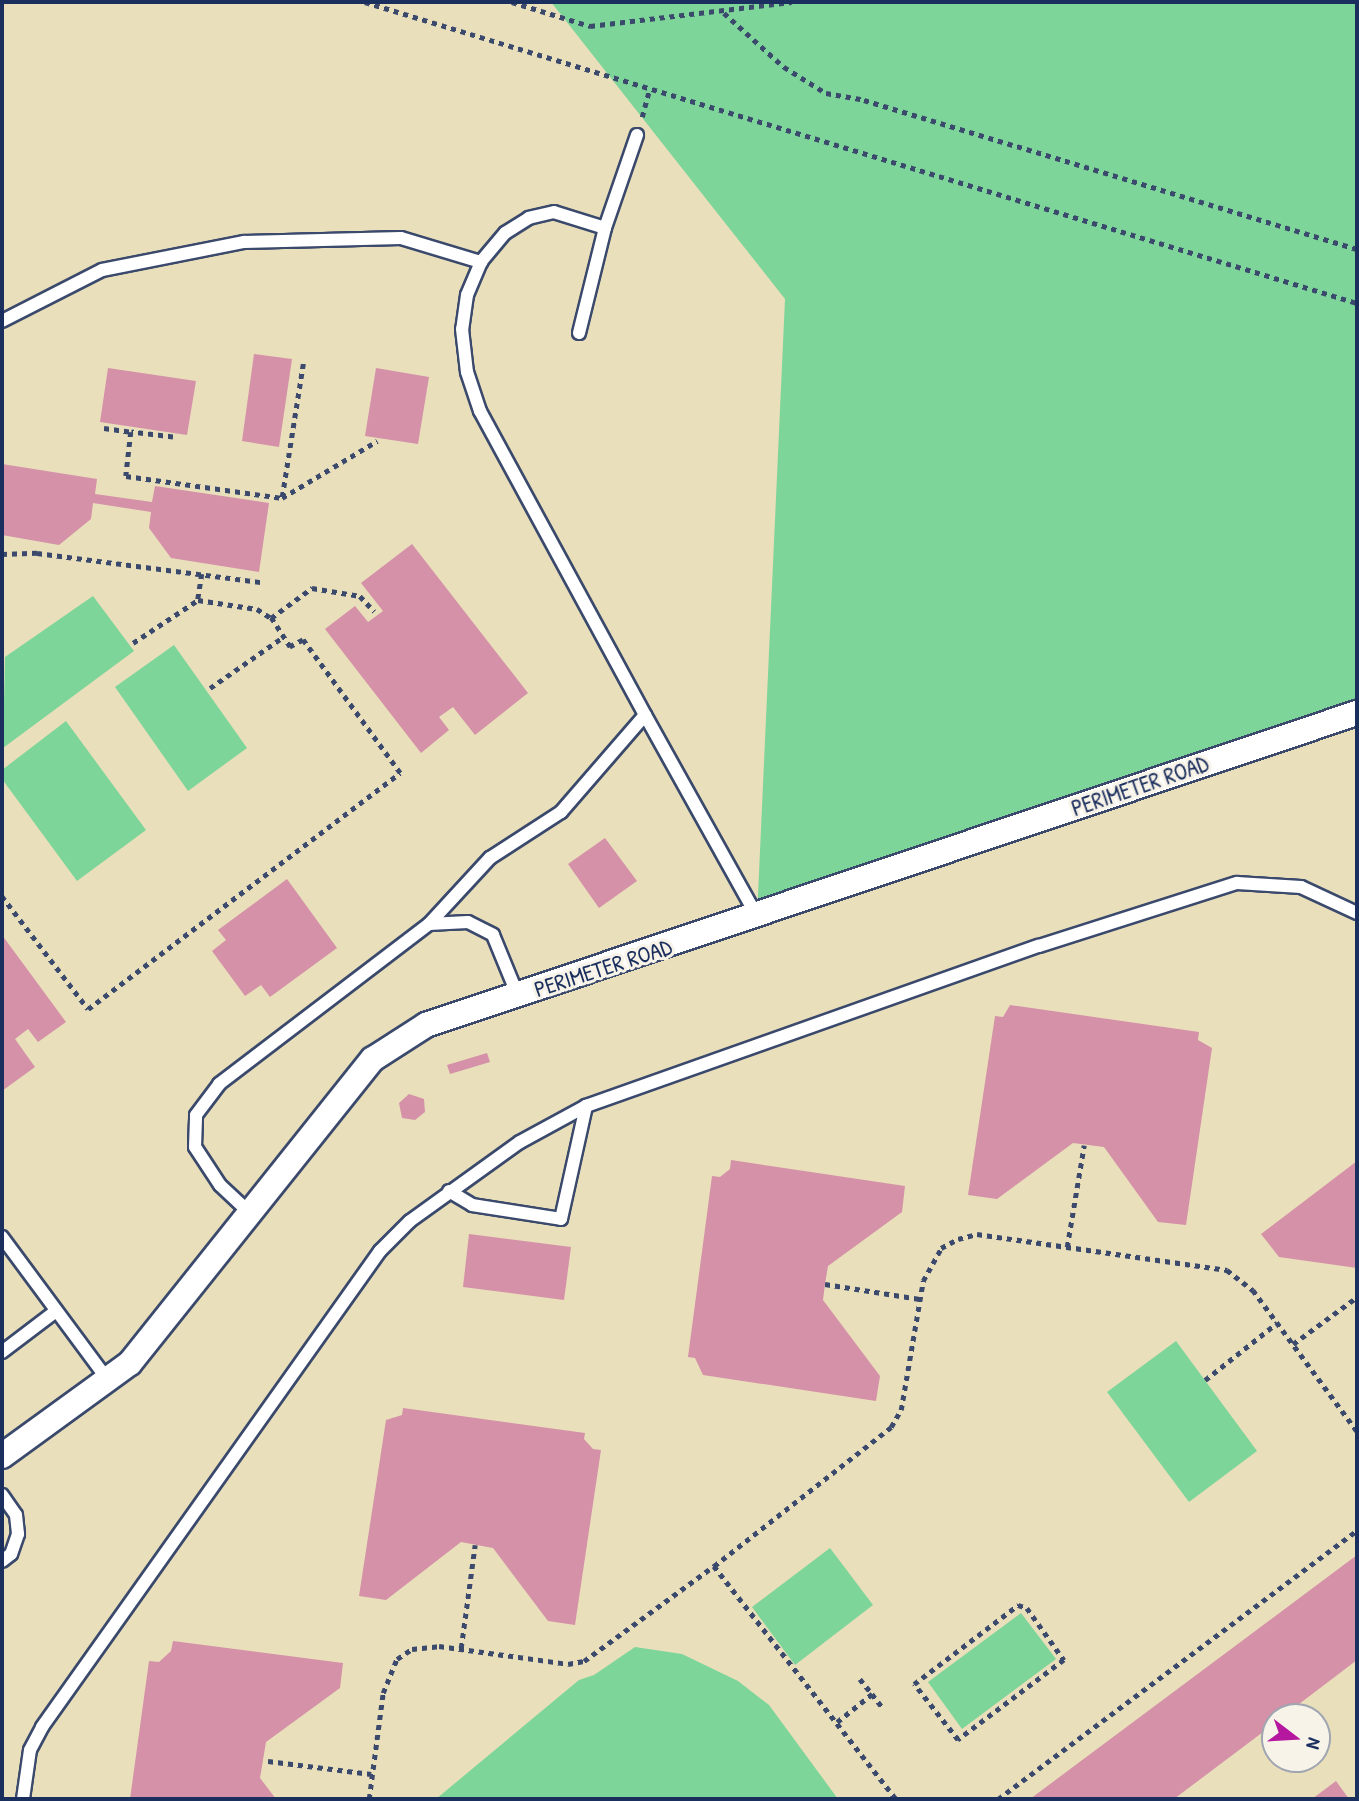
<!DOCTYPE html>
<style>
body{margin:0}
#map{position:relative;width:1359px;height:1801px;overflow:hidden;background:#e9dfbb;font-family:"Patrick Hand",sans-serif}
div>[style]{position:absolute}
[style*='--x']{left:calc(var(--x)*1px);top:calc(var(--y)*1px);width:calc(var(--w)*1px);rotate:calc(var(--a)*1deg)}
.green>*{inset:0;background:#7ed599}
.building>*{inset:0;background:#d491a8}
.path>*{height:4.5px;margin-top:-2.25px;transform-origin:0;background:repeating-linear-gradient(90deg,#3a496c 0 5px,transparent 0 10px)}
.roads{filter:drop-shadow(2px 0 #3a496c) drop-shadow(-2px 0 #3a496c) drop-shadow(0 2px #3a496c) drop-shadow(0 -2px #3a496c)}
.lane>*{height:12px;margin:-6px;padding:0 6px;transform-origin:6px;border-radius:6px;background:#fff}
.street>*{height:24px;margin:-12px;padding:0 12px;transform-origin:12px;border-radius:12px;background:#fff}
span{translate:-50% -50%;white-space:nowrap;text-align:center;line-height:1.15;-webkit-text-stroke:6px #f7f3e8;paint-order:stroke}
.street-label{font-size:23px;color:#1b2f5e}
.frame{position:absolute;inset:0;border:4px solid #1b2f5e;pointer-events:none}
.north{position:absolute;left:1261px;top:1703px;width:70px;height:70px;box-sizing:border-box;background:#f7f3e8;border:2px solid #9fa5b1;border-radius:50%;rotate:107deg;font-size:19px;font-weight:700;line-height:28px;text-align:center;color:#1b2f5e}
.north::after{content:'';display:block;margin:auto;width:24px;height:32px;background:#b5179e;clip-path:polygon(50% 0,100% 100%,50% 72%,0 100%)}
</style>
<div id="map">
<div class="green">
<i style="clip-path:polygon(551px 2px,1357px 2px,1357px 713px,757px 917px,785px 299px)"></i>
<i style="clip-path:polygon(93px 596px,134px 651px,3px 748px,5px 657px)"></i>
<i style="clip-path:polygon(174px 645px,247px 748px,188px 791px,115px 687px)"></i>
<i style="clip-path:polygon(66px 721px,146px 830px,77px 881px,2px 779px,2px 770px)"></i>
<i style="clip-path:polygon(1176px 1341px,1257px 1451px,1189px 1502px,1107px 1392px)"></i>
<i style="clip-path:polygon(830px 1548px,873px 1605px,795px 1665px,752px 1607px)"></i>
<i style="clip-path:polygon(1021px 1613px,1056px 1659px,962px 1729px,928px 1682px)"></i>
<i style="clip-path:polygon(635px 1647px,682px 1654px,738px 1681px,769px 1705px,838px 1799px,436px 1799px,579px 1680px,594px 1675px)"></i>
</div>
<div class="building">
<i style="clip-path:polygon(254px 354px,292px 359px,279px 447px,242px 441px)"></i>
<i style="clip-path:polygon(108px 368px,196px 381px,187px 435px,100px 422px)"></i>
<i style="clip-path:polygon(376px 368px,429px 377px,418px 444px,365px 436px)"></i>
<i style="clip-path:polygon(2px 464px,97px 479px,95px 494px,152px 502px,155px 486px,269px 503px,259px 572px,171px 558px,149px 528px,151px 512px,93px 503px,91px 519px,59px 545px,2px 535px)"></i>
<i style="clip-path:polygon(412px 544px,528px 693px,475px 735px,453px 707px,439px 717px,449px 730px,421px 753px,325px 629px,355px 606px,368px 622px,383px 611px,361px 583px)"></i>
<i style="clip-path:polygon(605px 838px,637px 881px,599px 908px,568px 864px)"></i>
<i style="clip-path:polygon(287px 879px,337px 948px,270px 997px,261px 985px,245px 996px,212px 951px,226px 940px,218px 930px)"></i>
<i style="clip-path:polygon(2px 935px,66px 1022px,38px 1042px,28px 1029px,15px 1039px,35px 1067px,2px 1091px)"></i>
<i style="clip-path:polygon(1010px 1005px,1199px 1032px,1198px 1040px,1212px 1048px,1186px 1225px,1158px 1222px,1104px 1147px,1073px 1143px,997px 1199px,968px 1195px,995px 1016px,1003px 1017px)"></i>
<i style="clip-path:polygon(487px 1053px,490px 1062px,450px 1074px,447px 1065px)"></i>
<i style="clip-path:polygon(409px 1094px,424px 1099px,425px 1112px,415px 1120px,402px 1118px,399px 1103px)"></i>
<i style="clip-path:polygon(731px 1160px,905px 1186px,902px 1212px,828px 1266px,825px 1284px,823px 1300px,880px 1376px,876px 1401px,703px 1375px,695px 1358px,688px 1357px,712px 1176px,720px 1177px,730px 1169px)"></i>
<i style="clip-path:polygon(1357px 1161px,1357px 1268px,1279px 1257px,1261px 1234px)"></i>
<i style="clip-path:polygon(469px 1234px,571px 1247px,564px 1300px,463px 1287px)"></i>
<i style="clip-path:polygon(403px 1408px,585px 1433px,584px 1439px,593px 1449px,601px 1450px,575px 1625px,548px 1621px,493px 1548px,461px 1542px,386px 1600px,359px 1596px,386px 1420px,402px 1415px)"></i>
<i style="clip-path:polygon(1357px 1555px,1357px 1660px,1282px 1717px,1275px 1717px,1275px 1723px,1174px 1799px,1030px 1799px)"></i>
<i style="clip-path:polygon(173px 1641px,343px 1663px,340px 1688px,266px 1742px,260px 1778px,276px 1799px,130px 1799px,149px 1661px,159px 1662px,171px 1651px)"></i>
<i style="clip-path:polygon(1336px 1781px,1349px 1799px,1312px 1799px)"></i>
</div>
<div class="path">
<i style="--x:365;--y:2;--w:1037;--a:16.88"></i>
<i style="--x:512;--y:2;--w:82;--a:17.1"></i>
<i style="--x:590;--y:26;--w:203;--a:-6.8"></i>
<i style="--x:724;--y:13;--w:81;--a:42"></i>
<i style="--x:784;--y:67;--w:49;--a:31.8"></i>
<i style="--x:826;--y:93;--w:39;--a:10"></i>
<i style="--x:864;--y:100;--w:515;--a:16.82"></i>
<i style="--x:642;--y:117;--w:28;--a:-75"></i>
<i style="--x:104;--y:428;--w:27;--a:8"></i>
<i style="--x:173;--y:437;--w:42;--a:-173.2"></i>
<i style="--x:131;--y:432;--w:44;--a:96.5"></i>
<i style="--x:126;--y:476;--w:158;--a:8"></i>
<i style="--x:282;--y:498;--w:111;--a:-31"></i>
<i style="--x:282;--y:497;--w:135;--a:-81"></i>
<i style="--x:2;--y:554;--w:35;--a:-2"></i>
<i style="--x:37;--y:553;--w:226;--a:7.4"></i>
<i style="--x:202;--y:574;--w:26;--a:99"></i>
<i style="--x:198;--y:600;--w:60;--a:8.7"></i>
<i style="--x:257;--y:609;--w:17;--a:33"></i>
<i style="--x:133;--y:643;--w:78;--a:-33.5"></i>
<i style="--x:210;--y:688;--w:89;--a:-34.9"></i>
<i style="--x:2;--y:896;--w:142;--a:52.7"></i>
<i style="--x:88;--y:1009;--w:391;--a:-37.1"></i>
<i style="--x:400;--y:773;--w:165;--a:-126.1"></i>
<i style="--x:303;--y:640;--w:15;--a:152"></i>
<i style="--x:290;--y:647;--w:35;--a:-123"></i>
<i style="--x:271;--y:618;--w:51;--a:-36.2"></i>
<i style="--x:312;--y:588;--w:49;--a:9.5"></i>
<i style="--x:360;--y:596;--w:21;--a:47"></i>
<i style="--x:1067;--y:1247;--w:103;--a:-80.5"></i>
<i style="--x:825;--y:1284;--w:96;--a:9"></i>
<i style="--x:1293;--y:1344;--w:79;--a:-36.3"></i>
<i style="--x:1205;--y:1380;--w:92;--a:-38.4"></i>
<i style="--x:714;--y:1566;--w:296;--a:52"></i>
<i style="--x:1018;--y:1605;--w:9;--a:18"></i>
<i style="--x:1027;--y:1608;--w:64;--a:54.6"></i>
<i style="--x:1064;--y:1660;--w:133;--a:143"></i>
<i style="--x:958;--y:1740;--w:71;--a:-128.2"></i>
<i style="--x:914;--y:1684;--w:131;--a:-37.2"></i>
<i style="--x:461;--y:1648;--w:104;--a:-82.3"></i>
<i style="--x:860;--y:1679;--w:19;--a:51"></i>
<i style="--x:837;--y:1722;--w:45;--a:-38.7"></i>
<i style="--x:872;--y:1694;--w:16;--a:52"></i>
<i style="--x:268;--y:1761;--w:104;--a:7.2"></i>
<i style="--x:369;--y:1799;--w:107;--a:-82.5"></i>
<i style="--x:383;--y:1693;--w:37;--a:-68"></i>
<i style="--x:397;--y:1659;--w:18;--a:-34"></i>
<i style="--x:412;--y:1649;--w:27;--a:-6"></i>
<i style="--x:439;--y:1646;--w:130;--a:7.9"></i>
<i style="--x:568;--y:1664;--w:16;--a:-11"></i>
<i style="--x:584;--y:1661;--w:161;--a:-36.2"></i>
<i style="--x:714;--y:1566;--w:225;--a:-38.1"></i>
<i style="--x:891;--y:1427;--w:20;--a:-60"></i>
<i style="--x:901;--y:1410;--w:131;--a:-80.3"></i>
<i style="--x:923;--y:1281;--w:38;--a:-61"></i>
<i style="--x:941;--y:1248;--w:19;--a:-28"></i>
<i style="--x:958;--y:1239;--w:20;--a:-15"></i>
<i style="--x:977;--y:1234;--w:253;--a:8.2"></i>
<i style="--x:1227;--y:1270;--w:33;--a:38"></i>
<i style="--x:1253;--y:1290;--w:175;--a:53.6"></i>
<i style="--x:998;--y:1799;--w:449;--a:-36.8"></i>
</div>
<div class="roads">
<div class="lane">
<i style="--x:637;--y:135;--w:98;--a:109"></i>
<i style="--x:605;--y:228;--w:53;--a:-162.6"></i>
<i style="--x:554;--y:212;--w:26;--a:167"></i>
<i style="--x:529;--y:218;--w:28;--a:148"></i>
<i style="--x:505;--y:233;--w:38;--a:130"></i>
<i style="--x:481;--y:262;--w:36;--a:113"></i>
<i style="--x:467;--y:295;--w:34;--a:98"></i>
<i style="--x:462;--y:329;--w:43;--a:83.4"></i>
<i style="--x:467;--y:372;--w:41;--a:71.6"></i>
<i style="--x:480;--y:411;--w:346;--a:61.5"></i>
<i style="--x:2;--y:321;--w:112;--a:-27"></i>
<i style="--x:102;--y:270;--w:145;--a:-11.2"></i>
<i style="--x:244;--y:242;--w:157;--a:-1.5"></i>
<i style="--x:401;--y:238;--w:84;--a:16.7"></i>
<i style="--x:579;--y:333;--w:108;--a:-76.1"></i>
<i style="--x:429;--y:924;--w:90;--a:-47.3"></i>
<i style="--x:490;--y:858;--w:85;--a:-32.9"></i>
<i style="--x:561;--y:812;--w:128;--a:-49.1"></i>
<i style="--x:645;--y:715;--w:230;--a:60.9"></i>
<i style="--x:449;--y:1191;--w:27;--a:31"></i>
<i style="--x:472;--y:1205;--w:90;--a:8.9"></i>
<i style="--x:561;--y:1219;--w:116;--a:-77.5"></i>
<i style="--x:251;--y:1214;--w:42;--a:-136.9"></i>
<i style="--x:220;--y:1185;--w:45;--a:-123.3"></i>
<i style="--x:195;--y:1147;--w:32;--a:-88"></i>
<i style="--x:196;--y:1115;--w:39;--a:-53"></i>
<i style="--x:219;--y:1084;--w:264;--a:-37.3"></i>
<i style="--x:429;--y:924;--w:39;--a:-3"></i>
<i style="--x:468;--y:922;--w:28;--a:27"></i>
<i style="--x:493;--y:935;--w:66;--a:67.7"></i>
<i style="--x:2;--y:1237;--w:177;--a:53.5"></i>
<i style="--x:2;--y:1352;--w:68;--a:-37.2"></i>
<i style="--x:2;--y:1495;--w:24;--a:55"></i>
<i style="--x:16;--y:1515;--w:19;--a:84"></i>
<i style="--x:18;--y:1534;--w:21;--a:109"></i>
<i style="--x:11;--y:1554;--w:11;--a:142"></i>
<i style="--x:23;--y:1799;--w:49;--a:-81.9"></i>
<i style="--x:30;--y:1750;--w:26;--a:-62"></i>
<i style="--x:42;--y:1727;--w:584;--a:-54.62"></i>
<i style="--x:380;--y:1251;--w:42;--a:-45"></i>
<i style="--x:410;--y:1221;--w:135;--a:-35.7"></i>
<i style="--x:520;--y:1142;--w:75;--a:-28.6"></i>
<i style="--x:586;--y:1106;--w:480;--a:-19.5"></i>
<i style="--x:1039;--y:946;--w:208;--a:-17.7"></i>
<i style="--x:1237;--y:883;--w:64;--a:3.6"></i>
<i style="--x:1301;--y:887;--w:62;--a:24.9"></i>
</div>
<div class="street">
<i style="--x:2;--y:1456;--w:158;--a:-36"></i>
<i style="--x:130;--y:1363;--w:389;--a:-51.4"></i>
<i style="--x:373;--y:1059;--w:63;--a:-32.7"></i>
<i style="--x:426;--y:1025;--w:982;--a:-18.53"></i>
</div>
</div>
<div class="street-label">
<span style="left:1140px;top:786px;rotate:-19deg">PERIMETER ROAD</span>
<span style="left:603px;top:968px;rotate:-18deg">PERIMETER ROAD</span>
</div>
<div class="frame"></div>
<div class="north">N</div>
</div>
